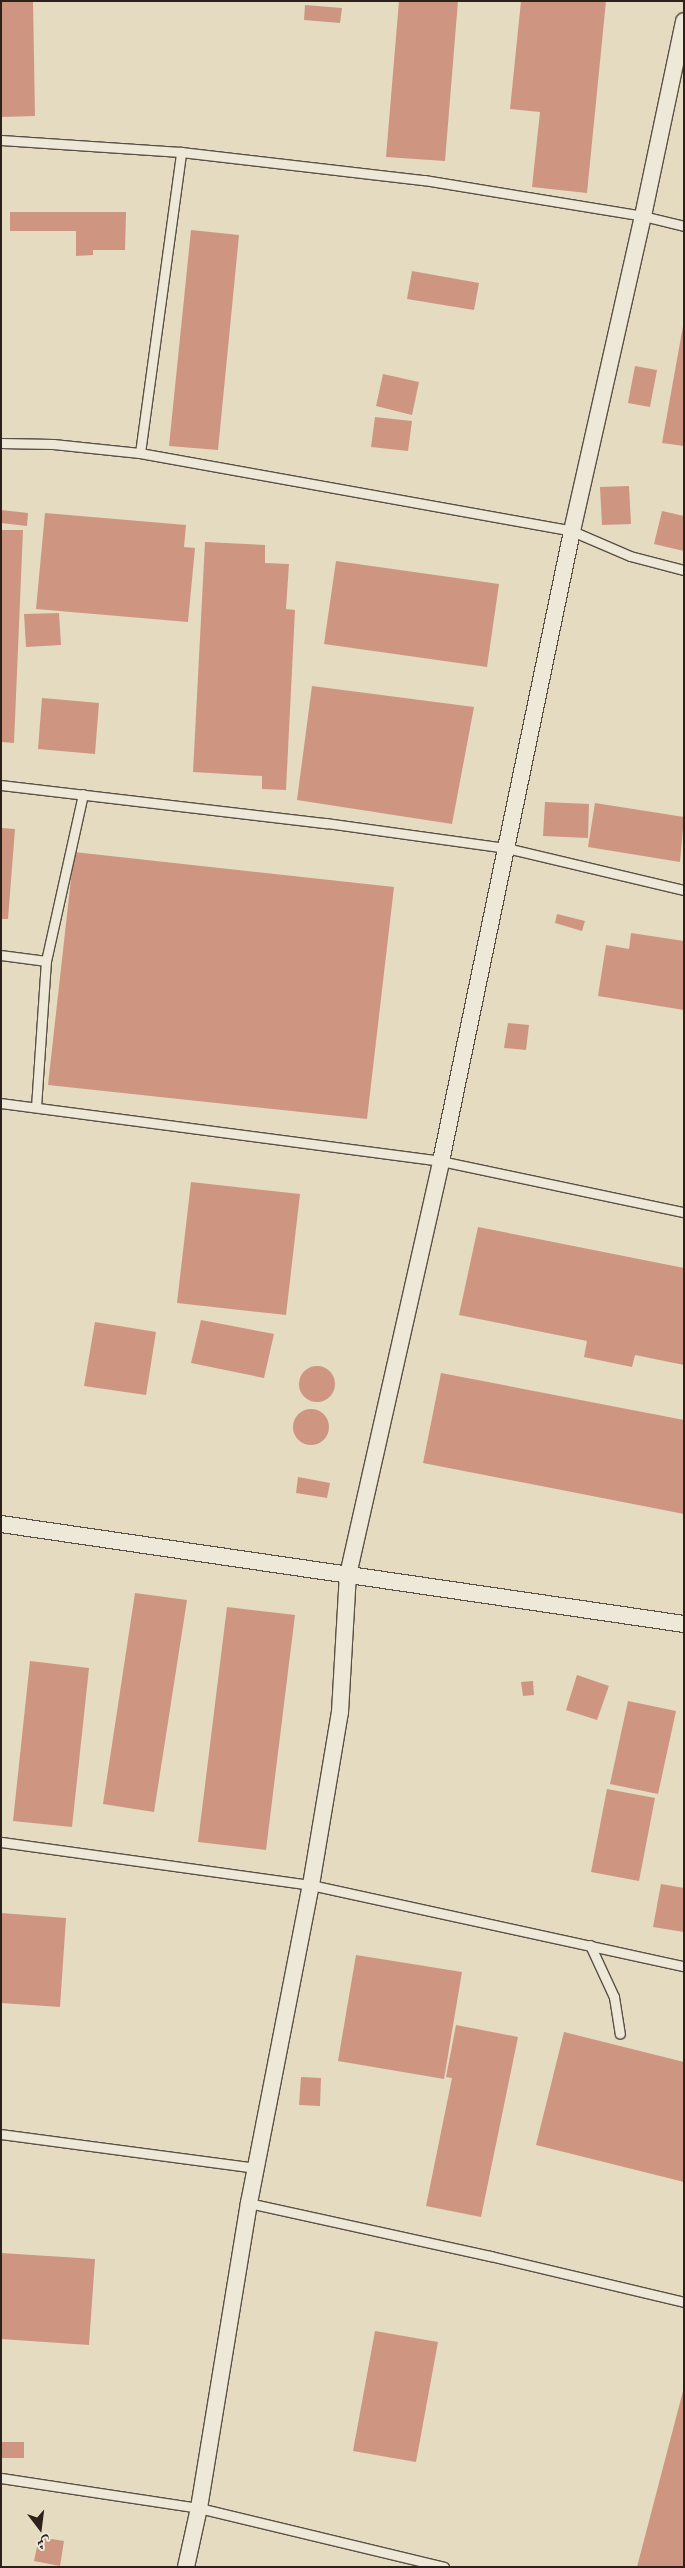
<!DOCTYPE html>
<meta charset="utf-8">
<style>
body{margin:0}
#map{position:relative;width:685px;height:2568px;overflow:hidden;background:#e4dbc1;font-family:"IM FELL French Canon",Amiri,serif}
div>[style]{position:absolute}
[style*='--x']{left:calc(var(--x)*1px);top:calc(var(--y)*1px);width:calc(var(--w)*1px);rotate:calc(var(--a)*1deg)}
.building>*{inset:0;background:#ce9681}
.round{border-radius:50%}
.roads{filter:drop-shadow(1px 0 #5b5045) drop-shadow(-1px 0 #5b5045) drop-shadow(0 1px #5b5045) drop-shadow(0 -1px #5b5045)}
.lane>*{height:9px;margin:-4.5px;padding:0 4.5px;transform-origin:4.5px;border-radius:4.5px;background:#ede8d7}
.street>*{height:16px;margin:-8px;padding:0 8px;transform-origin:8px;border-radius:8px;background:#ede8d7}
span{translate:-50% -50%;white-space:nowrap;text-align:center;line-height:1.15;-webkit-text-stroke:5px #ede8d7;paint-order:stroke}
.frame{position:absolute;inset:0;border:2px solid #2d211c;pointer-events:none}
.north{position:absolute;left:15px;top:2503px;width:50px;height:50px;-webkit-text-stroke:4px #ede8d7;paint-order:stroke;rotate:165deg;font-size:14px;font-weight:700;line-height:20px;text-align:center;color:#2d211c}
.north::after{content:'';display:block;margin:auto;width:18px;height:22px;background:#2d211c;clip-path:polygon(50% 0,100% 100%,50% 72%,0 100%)}
</style>
<div id="map">
<div class="building">
<i style="clip-path:polygon(1px 1px,33px 1px,35px 116px,1px 117px)"></i>
<i style="clip-path:polygon(399px 1px,458px 1px,445px 161px,386px 157px)"></i>
<i style="clip-path:polygon(521px 1px,606px 1px,587px 193px,532px 187px,540px 112px,510px 109px)"></i>
<i style="clip-path:polygon(305px 5px,342px 8px,340px 23px,304px 20px)"></i>
<i style="clip-path:polygon(10px 212px,126px 212px,125px 250px,93px 250px,93px 255px,76px 256px,76px 231px,10px 231px)"></i>
<i style="clip-path:polygon(191px 230px,239px 235px,218px 450px,169px 446px)"></i>
<i style="clip-path:polygon(412px 271px,479px 283px,474px 310px,407px 299px)"></i>
<i style="clip-path:polygon(683px 326px,684px 326px,684px 446px,662px 443px)"></i>
<i style="clip-path:polygon(635px 366px,657px 370px,650px 407px,628px 403px)"></i>
<i style="clip-path:polygon(383px 374px,419px 382px,412px 415px,376px 406px)"></i>
<i style="clip-path:polygon(375px 417px,412px 421px,408px 451px,371px 447px)"></i>
<i style="clip-path:polygon(629px 486px,631px 524px,602px 525px,600px 487px)"></i>
<i style="clip-path:polygon(1px 510px,28px 513px,27px 526px,1px 523px)"></i>
<i style="clip-path:polygon(662px 511px,684px 516px,684px 551px,654px 544px)"></i>
<i style="clip-path:polygon(45px 513px,186px 525px,184px 547px,195px 548px,188px 622px,36px 609px)"></i>
<i style="clip-path:polygon(1px 530px,23px 530px,14px 743px,1px 742px)"></i>
<i style="clip-path:polygon(205px 542px,265px 545px,265px 563px,289px 564px,286px 609px,295px 610px,286px 790px,262px 789px,262px 776px,193px 772px)"></i>
<i style="clip-path:polygon(336px 561px,499px 584px,487px 667px,324px 644px)"></i>
<i style="clip-path:polygon(59px 613px,61px 645px,26px 647px,24px 614px)"></i>
<i style="clip-path:polygon(312px 686px,474px 707px,452px 824px,297px 800px)"></i>
<i style="clip-path:polygon(42px 698px,99px 703px,95px 754px,38px 749px)"></i>
<i style="clip-path:polygon(545px 802px,589px 804px,588px 838px,543px 836px)"></i>
<i style="clip-path:polygon(595px 803px,684px 817px,680px 862px,588px 847px)"></i>
<i style="clip-path:polygon(1px 828px,15px 829px,8px 919px,1px 919px)"></i>
<i style="clip-path:polygon(74px 852px,394px 887px,367px 1119px,48px 1085px)"></i>
<i style="clip-path:polygon(557px 914px,585px 921px,582px 931px,555px 923px)"></i>
<i style="clip-path:polygon(631px 933px,684px 941px,684px 1010px,598px 996px,606px 945px,629px 949px)"></i>
<i style="clip-path:polygon(508px 1023px,529px 1025px,526px 1050px,504px 1048px)"></i>
<i style="clip-path:polygon(191px 1182px,300px 1194px,286px 1315px,177px 1303px)"></i>
<i style="clip-path:polygon(478px 1227px,684px 1268px,684px 1365px,635px 1355px,632px 1367px,584px 1357px,587px 1341px,459px 1315px)"></i>
<i style="clip-path:polygon(201px 1320px,274px 1334px,264px 1378px,191px 1363px)"></i>
<i style="clip-path:polygon(95px 1322px,156px 1332px,146px 1395px,84px 1386px)"></i>
<i class="round" style="left:299px;top:1366px;width:36px;height:36px"></i>
<i style="clip-path:polygon(441px 1373px,684px 1420px,684px 1514px,423px 1463px)"></i>
<i class="round" style="left:293px;top:1409px;width:36px;height:36px"></i>
<i style="clip-path:polygon(298px 1477px,330px 1483px,327px 1498px,296px 1493px)"></i>
<i style="clip-path:polygon(135px 1593px,187px 1600px,154px 1812px,103px 1804px)"></i>
<i style="clip-path:polygon(227px 1607px,295px 1615px,266px 1850px,198px 1842px)"></i>
<i style="clip-path:polygon(30px 1661px,89px 1668px,72px 1827px,13px 1821px)"></i>
<i style="clip-path:polygon(577px 1675px,609px 1686px,597px 1720px,566px 1710px)"></i>
<i style="clip-path:polygon(533px 1681px,534px 1695px,523px 1696px,521px 1682px)"></i>
<i style="clip-path:polygon(628px 1701px,676px 1711px,658px 1794px,610px 1784px)"></i>
<i style="clip-path:polygon(607px 1789px,655px 1798px,639px 1881px,591px 1872px)"></i>
<i style="clip-path:polygon(661px 1884px,684px 1888px,684px 1932px,653px 1927px)"></i>
<i style="clip-path:polygon(1px 1913px,66px 1918px,60px 2007px,1px 2003px)"></i>
<i style="clip-path:polygon(356px 1955px,462px 1972px,444px 2079px,338px 2061px)"></i>
<i style="clip-path:polygon(456px 2025px,518px 2037px,481px 2217px,426px 2206px,452px 2078px,446px 2077px)"></i>
<i style="clip-path:polygon(564px 2032px,684px 2062px,684px 2182px,536px 2145px)"></i>
<i style="clip-path:polygon(301px 2077px,321px 2078px,320px 2106px,299px 2105px)"></i>
<i style="clip-path:polygon(1px 2253px,95px 2259px,89px 2345px,1px 2339px)"></i>
<i style="clip-path:polygon(375px 2331px,438px 2342px,416px 2462px,353px 2451px)"></i>
<i style="clip-path:polygon(683px 2391px,684px 2567px,637px 2567px)"></i>
<i style="clip-path:polygon(1px 2442px,24px 2442px,24px 2458px,1px 2458px)"></i>
<i style="clip-path:polygon(39px 2537px,64px 2541px,60px 2566px,34px 2561px)"></i>
</div>
<div class="roads">
<div class="lane">
<i style="--x:1;--y:140;--w:180;--a:3.8"></i>
<i style="--x:181;--y:152;--w:245;--a:6.6"></i>
<i style="--x:424;--y:180;--w:222;--a:9.3"></i>
<i style="--x:643;--y:216;--w:42;--a:13.7"></i>
<i style="--x:1;--y:443;--w:52;--a:1.1"></i>
<i style="--x:53;--y:444;--w:87;--a:5.9"></i>
<i style="--x:140;--y:453;--w:439;--a:10.2"></i>
<i style="--x:572;--y:531;--w:63;--a:23.3"></i>
<i style="--x:630;--y:556;--w:56;--a:14.5"></i>
<i style="--x:140;--y:453;--w:304;--a:-82.2"></i>
<i style="--x:1;--y:785;--w:327;--a:6.7"></i>
<i style="--x:326;--y:823;--w:182;--a:7.9"></i>
<i style="--x:506;--y:848;--w:183;--a:13.3"></i>
<i style="--x:1;--y:955;--w:45;--a:7.6"></i>
<i style="--x:1;--y:1103;--w:444;--a:7.5"></i>
<i style="--x:441;--y:1161;--w:248;--a:11.9"></i>
<i style="--x:36;--y:1107;--w:146;--a:-86.1"></i>
<i style="--x:46;--y:961;--w:171;--a:-77.5"></i>
<i style="--x:1;--y:1842;--w:313;--a:7.9"></i>
<i style="--x:311;--y:1885;--w:382;--a:12.3"></i>
<i style="--x:590;--y:1945;--w:57;--a:65.2"></i>
<i style="--x:614;--y:1997;--w:37;--a:81"></i>
<i style="--x:1;--y:2134;--w:257;--a:7.6"></i>
<i style="--x:249;--y:2203;--w:247;--a:12.4"></i>
<i style="--x:490;--y:2256;--w:199;--a:13.3"></i>
<i style="--x:1;--y:2478;--w:200;--a:8.6"></i>
<i style="--x:199;--y:2508;--w:252;--a:13.5"></i>
</div>
<div class="street">
<i style="--x:1;--y:1524;--w:690;--a:8.33"></i>
<i style="--x:186;--y:2567;--w:60;--a:-77.6"></i>
<i style="--x:199;--y:2508;--w:309;--a:-80.7"></i>
<i style="--x:249;--y:2203;--w:324;--a:-79"></i>
<i style="--x:311;--y:1885;--w:175;--a:-80.5"></i>
<i style="--x:340;--y:1712;--w:137;--a:-86.7"></i>
<i style="--x:348;--y:1575;--w:424;--a:-77.3"></i>
<i style="--x:441;--y:1161;--w:643;--a:-78.25"></i>
<i style="--x:572;--y:531;--w:323;--a:-77.3"></i>
<i style="--x:643;--y:216;--w:199;--a:-78.1"></i>
</div>
</div>
<div class="frame"></div>
<div class="north">ش</div>
</div>
